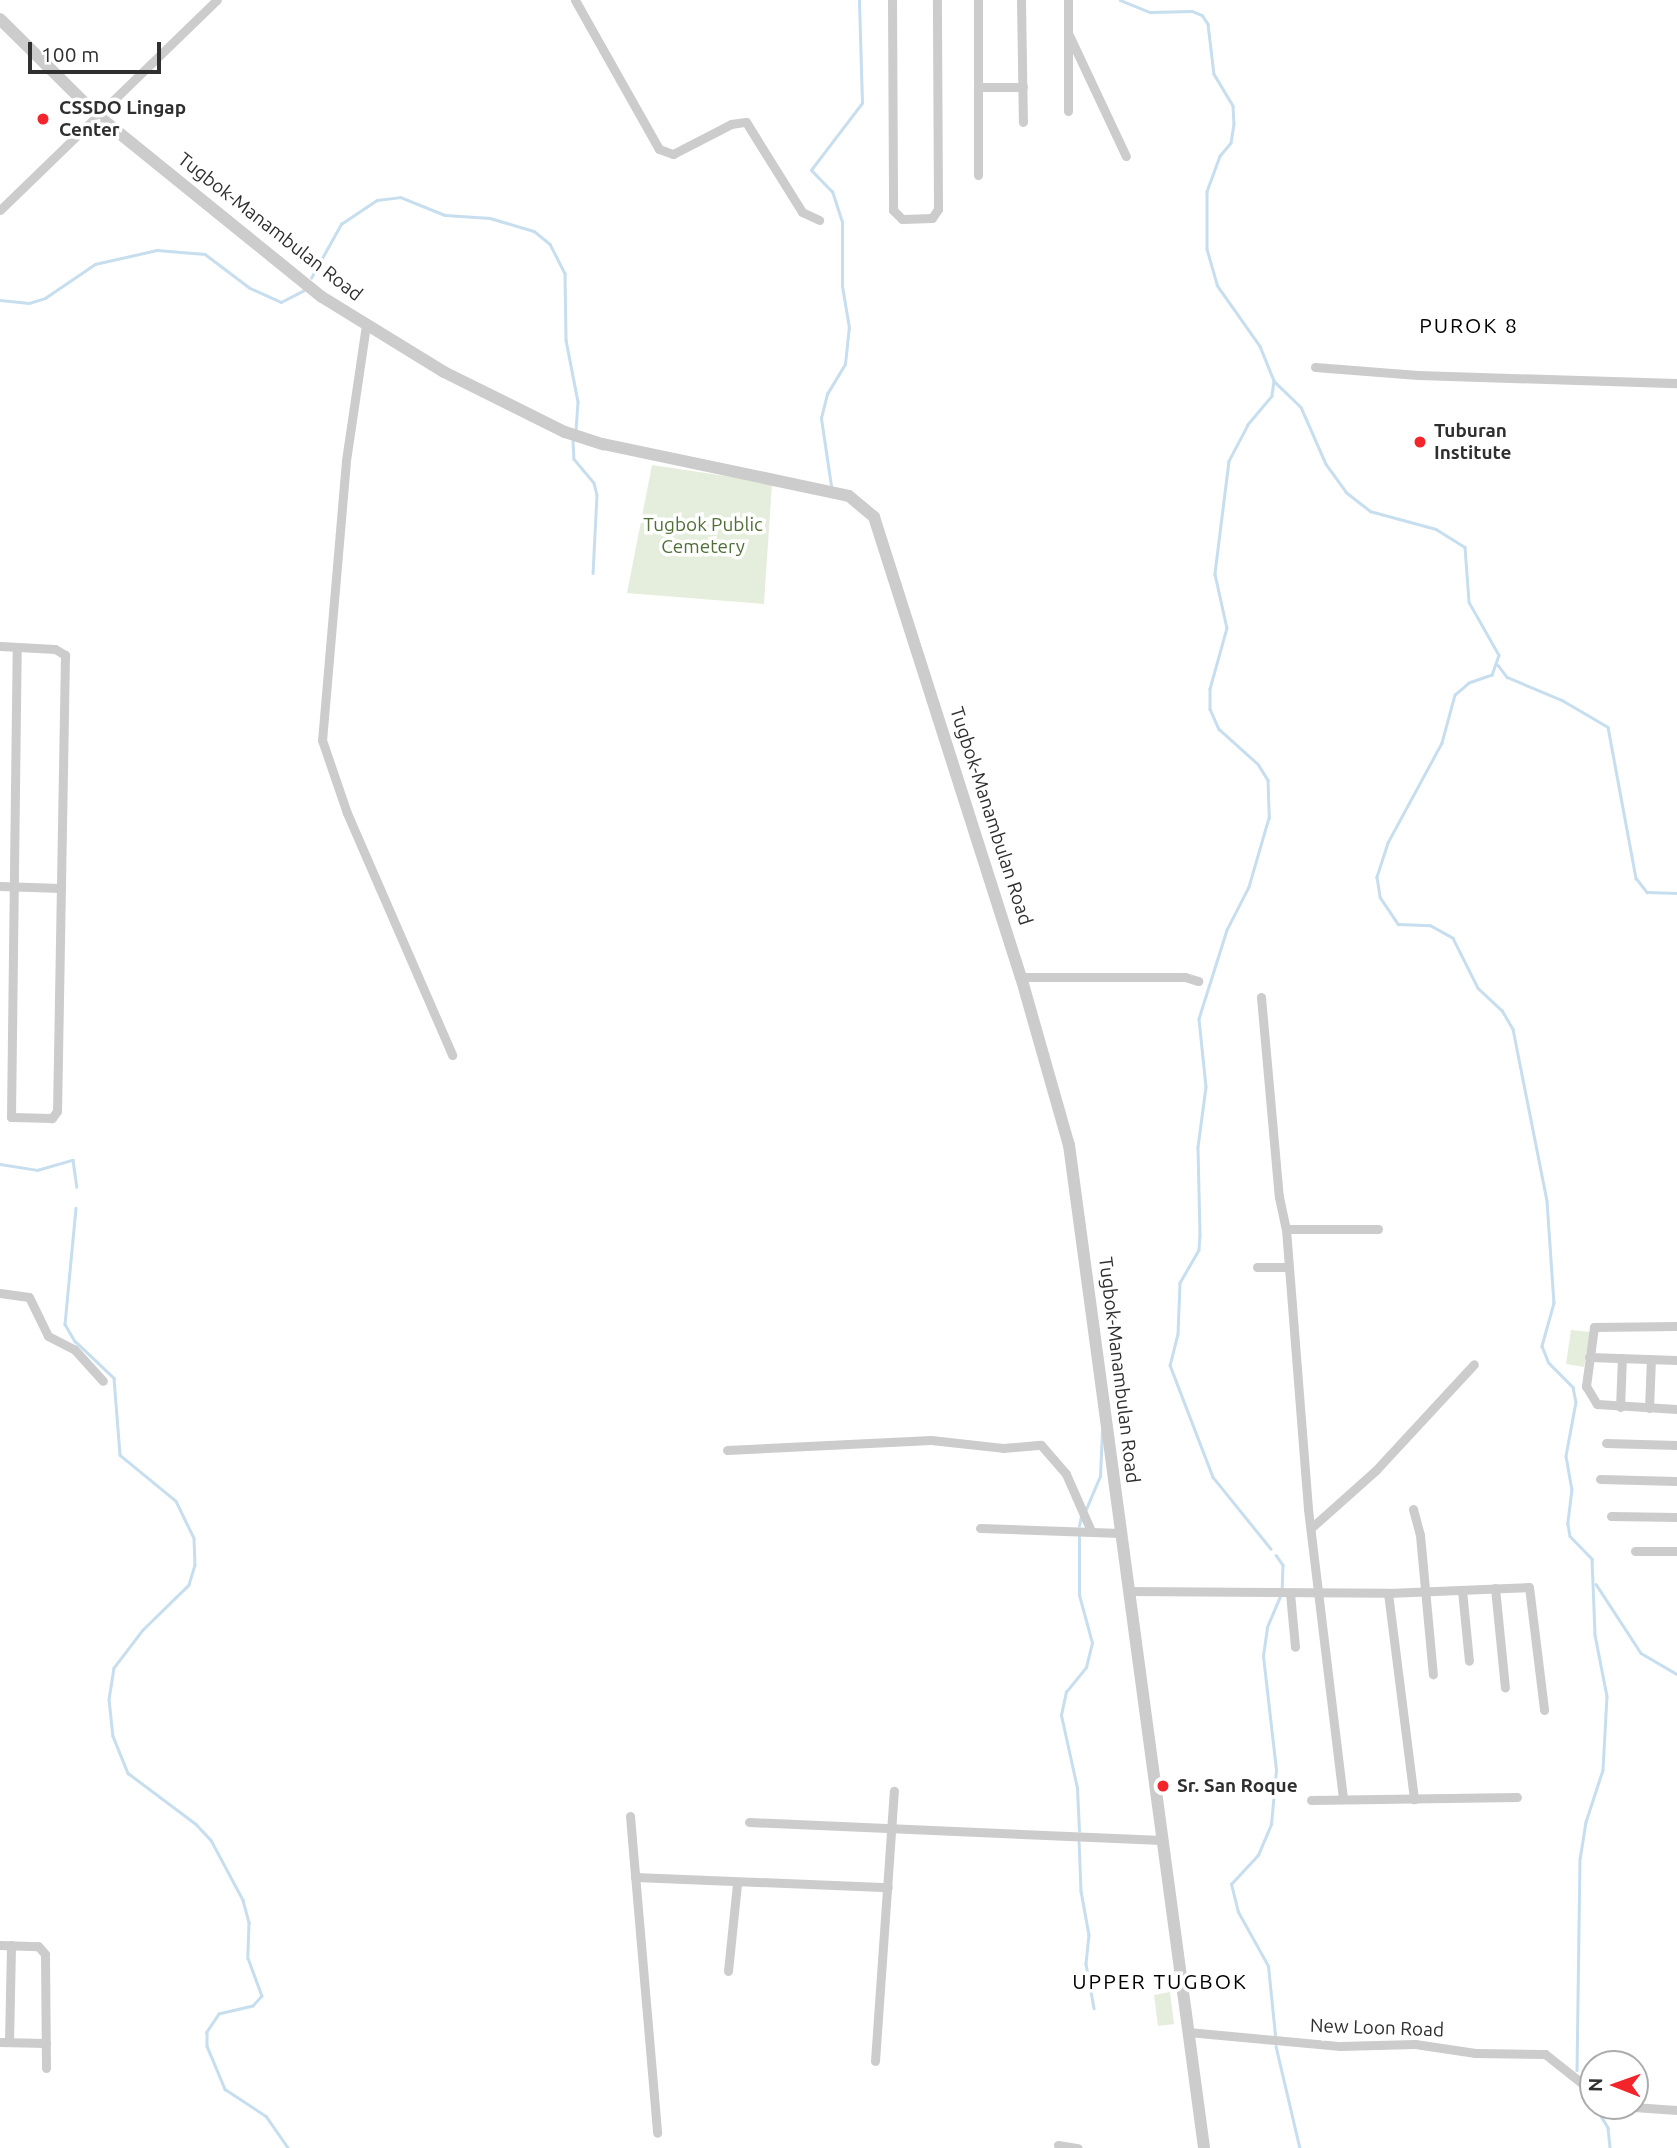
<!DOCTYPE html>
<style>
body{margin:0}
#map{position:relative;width:1677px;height:2148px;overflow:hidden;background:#fff;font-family:Ubuntu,sans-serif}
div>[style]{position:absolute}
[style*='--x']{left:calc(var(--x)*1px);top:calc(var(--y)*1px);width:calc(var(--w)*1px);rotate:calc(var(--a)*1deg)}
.green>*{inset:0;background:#e5eedc}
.stream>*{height:2.5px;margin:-1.25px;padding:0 1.25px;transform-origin:1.25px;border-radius:1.25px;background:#c7deef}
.minor>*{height:9px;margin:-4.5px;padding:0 4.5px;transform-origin:4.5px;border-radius:4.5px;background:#ccc}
.tertiary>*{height:12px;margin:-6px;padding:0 6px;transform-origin:6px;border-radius:6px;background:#ccc}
.dots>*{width:19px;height:19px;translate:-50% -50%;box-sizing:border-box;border:4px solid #fff;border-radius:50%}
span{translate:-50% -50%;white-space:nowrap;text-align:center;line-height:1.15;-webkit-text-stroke:7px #fff;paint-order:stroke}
.poi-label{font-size:19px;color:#2f2f2f;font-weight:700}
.left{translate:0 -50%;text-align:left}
.street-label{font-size:19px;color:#2f2f2f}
.park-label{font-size:19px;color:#506f38}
.neighbourhood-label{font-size:21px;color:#000;letter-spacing:2px}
.north{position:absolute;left:1579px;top:2050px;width:70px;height:70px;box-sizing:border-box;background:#fff;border:2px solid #acacac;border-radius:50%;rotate:271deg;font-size:19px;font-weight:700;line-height:28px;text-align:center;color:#2f2f2f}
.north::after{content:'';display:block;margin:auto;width:24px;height:32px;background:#f4242b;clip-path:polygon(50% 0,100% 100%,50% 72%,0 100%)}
.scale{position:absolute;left:28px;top:42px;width:133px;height:32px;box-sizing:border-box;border:4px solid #2f2f2f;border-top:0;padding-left:9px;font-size:21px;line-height:24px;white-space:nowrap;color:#2f2f2f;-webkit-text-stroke:5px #fff;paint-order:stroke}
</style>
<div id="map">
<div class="green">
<i style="clip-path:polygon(652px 465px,772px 483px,764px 604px,627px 593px)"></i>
<i style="clip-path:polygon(1571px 1330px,1590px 1332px,1584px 1367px,1566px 1364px)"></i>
<i style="clip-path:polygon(1170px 1992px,1174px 2024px,1158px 2026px,1154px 1995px)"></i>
</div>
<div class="stream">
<i style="--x:1120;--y:0;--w:32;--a:22"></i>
<i style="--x:1150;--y:12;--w:42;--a:-1.4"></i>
<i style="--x:1192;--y:11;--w:11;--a:22"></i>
<i style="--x:1202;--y:15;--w:11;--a:56"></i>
<i style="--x:1208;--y:24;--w:50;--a:83.2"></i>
<i style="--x:1214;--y:74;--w:37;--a:59"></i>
<i style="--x:1233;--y:106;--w:18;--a:87"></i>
<i style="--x:1234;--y:124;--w:19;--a:99"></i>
<i style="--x:1231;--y:143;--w:17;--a:130"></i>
<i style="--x:1220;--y:156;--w:38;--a:110"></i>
<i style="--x:1207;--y:192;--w:57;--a:90"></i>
<i style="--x:1207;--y:249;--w:37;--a:74"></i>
<i style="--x:1217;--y:285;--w:75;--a:54.8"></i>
<i style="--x:1260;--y:346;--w:38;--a:68"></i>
<i style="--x:1274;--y:381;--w:15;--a:98"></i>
<i style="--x:1272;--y:396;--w:38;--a:130"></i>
<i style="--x:1248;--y:425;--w:41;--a:117.8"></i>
<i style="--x:1229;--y:461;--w:114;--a:97.1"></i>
<i style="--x:1215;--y:574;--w:55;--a:77.5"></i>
<i style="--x:1227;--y:628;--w:63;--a:105.6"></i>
<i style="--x:1210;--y:689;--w:20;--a:90"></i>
<i style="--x:1210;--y:709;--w:22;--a:66"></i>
<i style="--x:1219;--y:729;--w:52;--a:41.9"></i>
<i style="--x:1258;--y:764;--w:19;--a:58"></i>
<i style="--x:1268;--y:780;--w:38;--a:88"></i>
<i style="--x:1269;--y:818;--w:72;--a:106.2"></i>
<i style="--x:1249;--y:887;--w:48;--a:117.1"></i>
<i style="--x:1227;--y:930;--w:93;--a:107.5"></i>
<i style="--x:1199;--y:1019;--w:68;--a:84.1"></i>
<i style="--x:1206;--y:1087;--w:61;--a:97.6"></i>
<i style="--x:1198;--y:1147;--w:88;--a:88.7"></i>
<i style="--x:1200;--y:1235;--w:15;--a:94"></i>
<i style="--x:1199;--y:1250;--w:38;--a:120"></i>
<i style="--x:1180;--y:1283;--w:51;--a:92.2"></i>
<i style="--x:1178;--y:1334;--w:32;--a:104"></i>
<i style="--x:1170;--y:1365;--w:120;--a:69"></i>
<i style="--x:1213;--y:1477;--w:92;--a:51.1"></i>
<i style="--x:311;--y:278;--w:62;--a:-60.9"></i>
<i style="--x:341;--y:224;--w:43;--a:-33.7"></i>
<i style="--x:377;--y:200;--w:23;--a:-7"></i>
<i style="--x:400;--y:197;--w:48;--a:21.8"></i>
<i style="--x:445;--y:215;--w:45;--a:3.8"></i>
<i style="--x:490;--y:218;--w:46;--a:16.5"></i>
<i style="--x:534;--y:231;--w:21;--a:39"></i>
<i style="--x:550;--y:244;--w:33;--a:63"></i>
<i style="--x:565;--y:273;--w:67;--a:89.1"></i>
<i style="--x:566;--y:340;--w:63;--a:79"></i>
<i style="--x:578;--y:402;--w:26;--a:94"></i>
<i style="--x:0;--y:300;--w:29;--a:6"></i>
<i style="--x:29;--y:303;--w:17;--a:-17"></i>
<i style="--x:45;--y:298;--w:60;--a:-34.2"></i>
<i style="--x:95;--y:264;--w:64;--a:-12.7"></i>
<i style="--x:157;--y:250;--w:48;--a:4.8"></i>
<i style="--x:205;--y:254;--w:56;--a:37.1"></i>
<i style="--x:250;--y:288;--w:34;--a:24"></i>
<i style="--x:281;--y:302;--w:25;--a:-27"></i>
<i style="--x:1274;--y:381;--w:37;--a:44"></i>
<i style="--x:1301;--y:407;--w:62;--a:66.3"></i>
<i style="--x:1326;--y:464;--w:34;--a:54"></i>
<i style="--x:1346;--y:492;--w:31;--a:38"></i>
<i style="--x:1370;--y:511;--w:68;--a:15.3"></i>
<i style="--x:1436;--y:529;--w:34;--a:32"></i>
<i style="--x:1465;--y:547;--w:55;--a:85.8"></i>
<i style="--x:1469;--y:602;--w:61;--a:60.5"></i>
<i style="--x:1499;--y:655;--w:21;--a:109"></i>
<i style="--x:1492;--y:675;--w:24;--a:161"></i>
<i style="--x:1469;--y:683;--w:18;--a:139"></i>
<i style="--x:1455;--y:695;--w:50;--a:105.2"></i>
<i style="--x:1442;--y:743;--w:114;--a:118.4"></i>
<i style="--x:1388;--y:843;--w:36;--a:108"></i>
<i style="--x:1377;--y:877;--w:20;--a:81"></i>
<i style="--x:1380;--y:897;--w:32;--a:56"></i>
<i style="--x:1398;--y:924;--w:32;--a:2"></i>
<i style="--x:1430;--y:925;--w:26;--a:29"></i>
<i style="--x:1453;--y:938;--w:56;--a:63.4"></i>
<i style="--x:1478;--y:988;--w:33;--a:43"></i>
<i style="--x:1502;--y:1010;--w:22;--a:60"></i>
<i style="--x:1513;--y:1029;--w:175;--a:78.8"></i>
<i style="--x:1547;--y:1201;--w:102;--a:86.1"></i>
<i style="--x:1554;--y:1303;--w:45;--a:105.6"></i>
<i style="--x:1542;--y:1346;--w:18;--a:68"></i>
<i style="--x:1549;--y:1363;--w:34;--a:45"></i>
<i style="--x:1573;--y:1387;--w:15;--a:79"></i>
<i style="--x:1576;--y:1402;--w:55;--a:100.5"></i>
<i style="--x:1566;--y:1456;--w:34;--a:80"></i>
<i style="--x:1572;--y:1489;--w:35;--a:97"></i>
<i style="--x:1568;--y:1524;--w:12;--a:81"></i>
<i style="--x:1570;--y:1536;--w:32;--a:46"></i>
<i style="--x:1592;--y:1559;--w:76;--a:87.7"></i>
<i style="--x:1595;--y:1635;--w:62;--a:78.9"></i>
<i style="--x:1607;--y:1696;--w:74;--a:93.1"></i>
<i style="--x:1603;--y:1770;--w:55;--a:108.1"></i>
<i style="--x:1586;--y:1822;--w:36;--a:99"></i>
<i style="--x:1580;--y:1858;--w:212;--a:90.8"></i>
<i style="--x:573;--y:441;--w:18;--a:87"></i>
<i style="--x:574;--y:459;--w:31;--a:50"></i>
<i style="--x:594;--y:483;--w:12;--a:76"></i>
<i style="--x:597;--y:495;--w:78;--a:92.9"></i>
<i style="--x:831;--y:486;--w:69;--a:-98.4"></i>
<i style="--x:821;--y:418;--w:25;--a:-76"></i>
<i style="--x:827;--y:394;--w:35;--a:-59"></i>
<i style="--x:845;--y:364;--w:36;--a:-84"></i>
<i style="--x:849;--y:328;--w:43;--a:-99.5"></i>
<i style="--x:842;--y:286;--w:64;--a:-90"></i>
<i style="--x:842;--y:222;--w:32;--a:-108"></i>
<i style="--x:832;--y:192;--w:30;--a:-134"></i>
<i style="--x:811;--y:170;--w:84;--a:-52.7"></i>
<i style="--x:862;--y:103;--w:103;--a:-91.7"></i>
<i style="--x:1498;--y:665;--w:15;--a:53"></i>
<i style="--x:1507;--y:677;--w:60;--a:22.7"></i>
<i style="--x:1562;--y:700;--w:53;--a:30.4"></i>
<i style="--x:1608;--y:727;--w:154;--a:79.5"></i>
<i style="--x:1636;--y:878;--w:18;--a:52"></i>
<i style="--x:1647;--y:892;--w:30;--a:2"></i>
<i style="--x:0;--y:1164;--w:37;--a:9"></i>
<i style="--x:37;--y:1170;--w:37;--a:-16"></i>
<i style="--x:73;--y:1160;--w:27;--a:82"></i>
<i style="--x:76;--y:1208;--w:117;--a:95.4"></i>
<i style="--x:65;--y:1324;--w:20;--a:60"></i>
<i style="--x:75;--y:1341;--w:54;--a:43.5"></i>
<i style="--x:114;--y:1378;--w:77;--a:85.5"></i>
<i style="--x:120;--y:1455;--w:72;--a:39.4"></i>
<i style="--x:176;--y:1501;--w:41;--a:64.1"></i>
<i style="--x:194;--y:1538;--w:27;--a:88"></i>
<i style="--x:195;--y:1565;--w:21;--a:107"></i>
<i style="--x:189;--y:1585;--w:64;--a:135.6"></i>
<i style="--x:143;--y:1630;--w:48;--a:127.3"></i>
<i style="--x:114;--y:1668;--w:31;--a:99"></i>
<i style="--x:109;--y:1699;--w:37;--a:84"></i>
<i style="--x:113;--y:1736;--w:40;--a:68"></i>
<i style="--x:128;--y:1773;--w:85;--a:36.9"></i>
<i style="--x:196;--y:1824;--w:22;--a:47"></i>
<i style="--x:211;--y:1840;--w:68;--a:61.9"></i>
<i style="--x:243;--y:1900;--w:24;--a:75"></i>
<i style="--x:249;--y:1923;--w:35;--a:92"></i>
<i style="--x:248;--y:1958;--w:40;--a:69.8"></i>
<i style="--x:262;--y:1996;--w:13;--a:132"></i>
<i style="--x:253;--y:2006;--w:35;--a:167"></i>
<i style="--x:219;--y:2014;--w:22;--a:124"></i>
<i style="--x:207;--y:2032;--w:14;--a:90"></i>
<i style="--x:207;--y:2046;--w:47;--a:67.3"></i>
<i style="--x:225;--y:2089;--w:49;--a:33.4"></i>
<i style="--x:266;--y:2116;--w:39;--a:55"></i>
<i style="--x:1086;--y:1509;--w:36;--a:-67"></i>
<i style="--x:1100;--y:1476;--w:45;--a:-87.5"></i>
<i style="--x:1079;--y:1526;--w:10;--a:-79"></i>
<i style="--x:1276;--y:1555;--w:12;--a:55"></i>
<i style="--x:1283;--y:1565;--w:23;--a:92"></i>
<i style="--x:1596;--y:1584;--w:82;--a:56.9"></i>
<i style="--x:1641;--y:1653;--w:42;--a:30.3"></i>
<i style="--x:1079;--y:1831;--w:43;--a:-92.7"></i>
<i style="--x:1077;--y:1788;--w:75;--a:-102.4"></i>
<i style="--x:1061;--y:1715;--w:24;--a:-78"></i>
<i style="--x:1066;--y:1692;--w:32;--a:-51"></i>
<i style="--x:1086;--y:1667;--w:25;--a:-76"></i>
<i style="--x:1092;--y:1643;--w:50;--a:-105.2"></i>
<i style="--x:1079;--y:1595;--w:59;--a:-90"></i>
<i style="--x:1079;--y:1839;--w:52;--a:87.8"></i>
<i style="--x:1081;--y:1891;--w:45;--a:79.7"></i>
<i style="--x:1089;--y:1935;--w:29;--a:96"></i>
<i style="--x:1086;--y:1964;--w:45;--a:79.7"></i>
<i style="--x:1275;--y:2035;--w:69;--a:-95.8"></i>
<i style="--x:1268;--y:1966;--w:62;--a:-119.1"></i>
<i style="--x:1238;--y:1912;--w:29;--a:-104"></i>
<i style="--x:1231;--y:1884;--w:40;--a:-47"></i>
<i style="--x:1258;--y:1855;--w:34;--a:-67"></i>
<i style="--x:1271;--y:1824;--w:54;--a:-84.7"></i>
<i style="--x:1276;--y:1770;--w:115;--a:-96.5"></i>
<i style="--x:1263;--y:1656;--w:29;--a:-82"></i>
<i style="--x:1267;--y:1627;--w:34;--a:-67"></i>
<i style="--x:1276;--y:2046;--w:105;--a:76.8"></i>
<i style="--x:1581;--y:2087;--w:21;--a:55"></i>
<i style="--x:1595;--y:2106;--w:26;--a:59"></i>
<i style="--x:1608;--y:2128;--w:20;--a:84"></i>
</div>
<div class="minor">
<i style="--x:575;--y:0;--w:171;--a:60.6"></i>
<i style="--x:659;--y:149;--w:15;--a:20"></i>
<i style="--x:673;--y:154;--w:65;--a:-27.3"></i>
<i style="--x:731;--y:124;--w:15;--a:-8"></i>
<i style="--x:746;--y:122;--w:106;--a:58.1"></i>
<i style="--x:802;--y:212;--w:19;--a:25"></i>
<i style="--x:892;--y:0;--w:210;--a:89.7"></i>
<i style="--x:893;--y:210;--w:13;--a:45"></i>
<i style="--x:902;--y:219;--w:30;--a:-2"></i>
<i style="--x:932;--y:218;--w:11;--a:-56"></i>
<i style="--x:938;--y:209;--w:209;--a:-90.3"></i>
<i style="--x:978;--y:0;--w:175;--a:90"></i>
<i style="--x:1021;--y:0;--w:122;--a:89.1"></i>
<i style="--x:1068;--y:0;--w:111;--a:90"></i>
<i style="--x:1068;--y:33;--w:136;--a:64.8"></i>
<i style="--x:978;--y:87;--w:45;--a:0"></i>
<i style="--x:0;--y:210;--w:302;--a:-44.1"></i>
<i style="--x:366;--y:325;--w:137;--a:98.4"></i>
<i style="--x:346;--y:461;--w:280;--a:94.9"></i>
<i style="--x:322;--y:740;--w:77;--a:71.1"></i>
<i style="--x:347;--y:813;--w:264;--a:66.5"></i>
<i style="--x:1315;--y:367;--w:103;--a:4.4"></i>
<i style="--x:1418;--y:375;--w:259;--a:1.8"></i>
<i style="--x:0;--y:646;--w:55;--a:3.1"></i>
<i style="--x:55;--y:649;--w:12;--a:31"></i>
<i style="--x:65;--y:655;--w:456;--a:91"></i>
<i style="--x:57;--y:1111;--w:9;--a:126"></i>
<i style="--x:52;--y:1118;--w:41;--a:-178.6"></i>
<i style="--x:11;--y:1117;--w:470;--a:-89.3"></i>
<i style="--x:0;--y:886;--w:61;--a:1.9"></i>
<i style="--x:1021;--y:977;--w:164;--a:0"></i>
<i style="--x:1185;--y:977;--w:14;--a:17"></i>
<i style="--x:1261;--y:997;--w:201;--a:84.9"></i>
<i style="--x:1279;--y:1197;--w:33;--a:78"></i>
<i style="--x:1286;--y:1229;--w:281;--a:85.5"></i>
<i style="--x:1308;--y:1509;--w:292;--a:83.1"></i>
<i style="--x:1286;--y:1229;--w:92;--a:0"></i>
<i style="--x:1257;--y:1267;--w:31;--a:0"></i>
<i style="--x:0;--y:1293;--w:29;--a:8"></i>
<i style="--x:29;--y:1297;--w:43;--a:64"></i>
<i style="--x:48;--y:1336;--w:29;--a:27"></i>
<i style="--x:74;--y:1349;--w:43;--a:47.8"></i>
<i style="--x:1677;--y:1326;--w:83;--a:179.3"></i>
<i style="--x:1594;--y:1327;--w:60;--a:97.7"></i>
<i style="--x:1586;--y:1386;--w:21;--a:59"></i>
<i style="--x:1597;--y:1404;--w:80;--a:3.6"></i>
<i style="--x:1589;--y:1357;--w:88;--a:2"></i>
<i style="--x:1620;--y:1407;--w:49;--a:-87.7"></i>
<i style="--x:1649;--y:1408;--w:49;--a:-87.7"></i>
<i style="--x:1606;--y:1443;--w:71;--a:1.6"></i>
<i style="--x:727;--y:1450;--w:204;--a:-2.8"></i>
<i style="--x:931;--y:1440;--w:72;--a:6.3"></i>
<i style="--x:1003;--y:1448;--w:38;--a:-5"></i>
<i style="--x:1041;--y:1445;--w:38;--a:49"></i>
<i style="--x:1066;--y:1474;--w:62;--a:66.3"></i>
<i style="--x:1600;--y:1479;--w:77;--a:1.5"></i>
<i style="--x:1413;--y:1509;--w:27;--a:75"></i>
<i style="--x:1420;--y:1535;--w:140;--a:84.7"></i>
<i style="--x:1611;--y:1516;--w:66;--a:0.9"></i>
<i style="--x:980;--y:1528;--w:140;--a:2"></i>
<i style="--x:1311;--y:1528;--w:87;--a:-41.7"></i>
<i style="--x:1376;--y:1470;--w:144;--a:-47.2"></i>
<i style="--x:1635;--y:1551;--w:42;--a:0"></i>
<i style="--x:1495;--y:1588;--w:100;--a:84.3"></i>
<i style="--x:1462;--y:1590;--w:71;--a:84.4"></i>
<i style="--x:1128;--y:1591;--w:260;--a:0.4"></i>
<i style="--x:1388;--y:1593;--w:141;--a:-2.4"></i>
<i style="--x:1529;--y:1587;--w:124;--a:83"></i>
<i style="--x:1290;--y:1593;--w:54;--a:84.7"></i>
<i style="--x:1388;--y:1593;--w:208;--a:82.8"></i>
<i style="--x:1311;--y:1800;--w:206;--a:-0.8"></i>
<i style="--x:630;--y:1816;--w:318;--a:85.1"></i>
<i style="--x:749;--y:1822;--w:413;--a:2.5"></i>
<i style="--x:635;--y:1877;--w:253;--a:2.3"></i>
<i style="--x:0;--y:1945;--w:38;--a:2"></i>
<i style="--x:38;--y:1946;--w:11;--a:49"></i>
<i style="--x:45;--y:1954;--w:114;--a:89.5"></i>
<i style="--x:728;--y:1971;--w:87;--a:-84.1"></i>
<i style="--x:1188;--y:2032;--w:153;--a:5.3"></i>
<i style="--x:1340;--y:2046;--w:75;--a:-1.5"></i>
<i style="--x:1415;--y:2044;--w:61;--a:8.5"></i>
<i style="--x:1475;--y:2053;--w:70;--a:0.8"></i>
<i style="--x:1545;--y:2054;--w:61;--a:38.4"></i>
<i style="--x:0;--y:2042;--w:46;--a:1.2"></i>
<i style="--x:9;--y:2042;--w:97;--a:-88.8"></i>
<i style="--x:875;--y:2061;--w:271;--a:-86"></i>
<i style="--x:1619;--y:2106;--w:58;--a:3.9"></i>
<i style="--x:1058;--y:2145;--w:20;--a:9"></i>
</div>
<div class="tertiary">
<i style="--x:0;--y:19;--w:136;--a:44.7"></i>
<i style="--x:97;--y:115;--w:289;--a:39"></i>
<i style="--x:322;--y:297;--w:143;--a:31.6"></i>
<i style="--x:444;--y:372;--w:135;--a:26.4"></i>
<i style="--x:565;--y:432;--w:40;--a:18"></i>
<i style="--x:603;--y:444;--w:251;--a:11.9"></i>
<i style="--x:849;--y:496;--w:33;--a:40"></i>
<i style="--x:874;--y:517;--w:483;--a:72.3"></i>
<i style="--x:1021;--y:977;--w:175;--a:74.1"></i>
<i style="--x:1069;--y:1145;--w:1012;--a:82.33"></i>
</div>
<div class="dots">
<i style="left:43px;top:119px;background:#f4242b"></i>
<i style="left:1420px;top:442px;background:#f4242b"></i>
<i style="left:1163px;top:1786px;background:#f4242b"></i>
</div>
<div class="poi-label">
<span class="left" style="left:59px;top:119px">CSSDO Lingap<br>Center</span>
<span class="left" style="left:1434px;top:442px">Tuburan<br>Institute</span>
<span class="left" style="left:1177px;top:1786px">Sr. San Roque</span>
</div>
<div class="street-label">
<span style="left:270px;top:227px;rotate:38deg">Tugbok-Manambulan Road</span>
<span style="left:991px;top:816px;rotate:72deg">Tugbok-Manambulan Road</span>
<span style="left:1119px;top:1370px;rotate:83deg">Tugbok-Manambulan Road</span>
<span style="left:1377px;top:2028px;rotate:2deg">New Loon Road</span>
</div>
<div class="park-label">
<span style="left:703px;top:536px">Tugbok Public<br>Cemetery</span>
</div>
<div class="neighbourhood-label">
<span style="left:1469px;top:325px">PUROK 8</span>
<span style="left:1160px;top:1981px">UPPER TUGBOK</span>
</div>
<div class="north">N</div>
<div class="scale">100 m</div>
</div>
